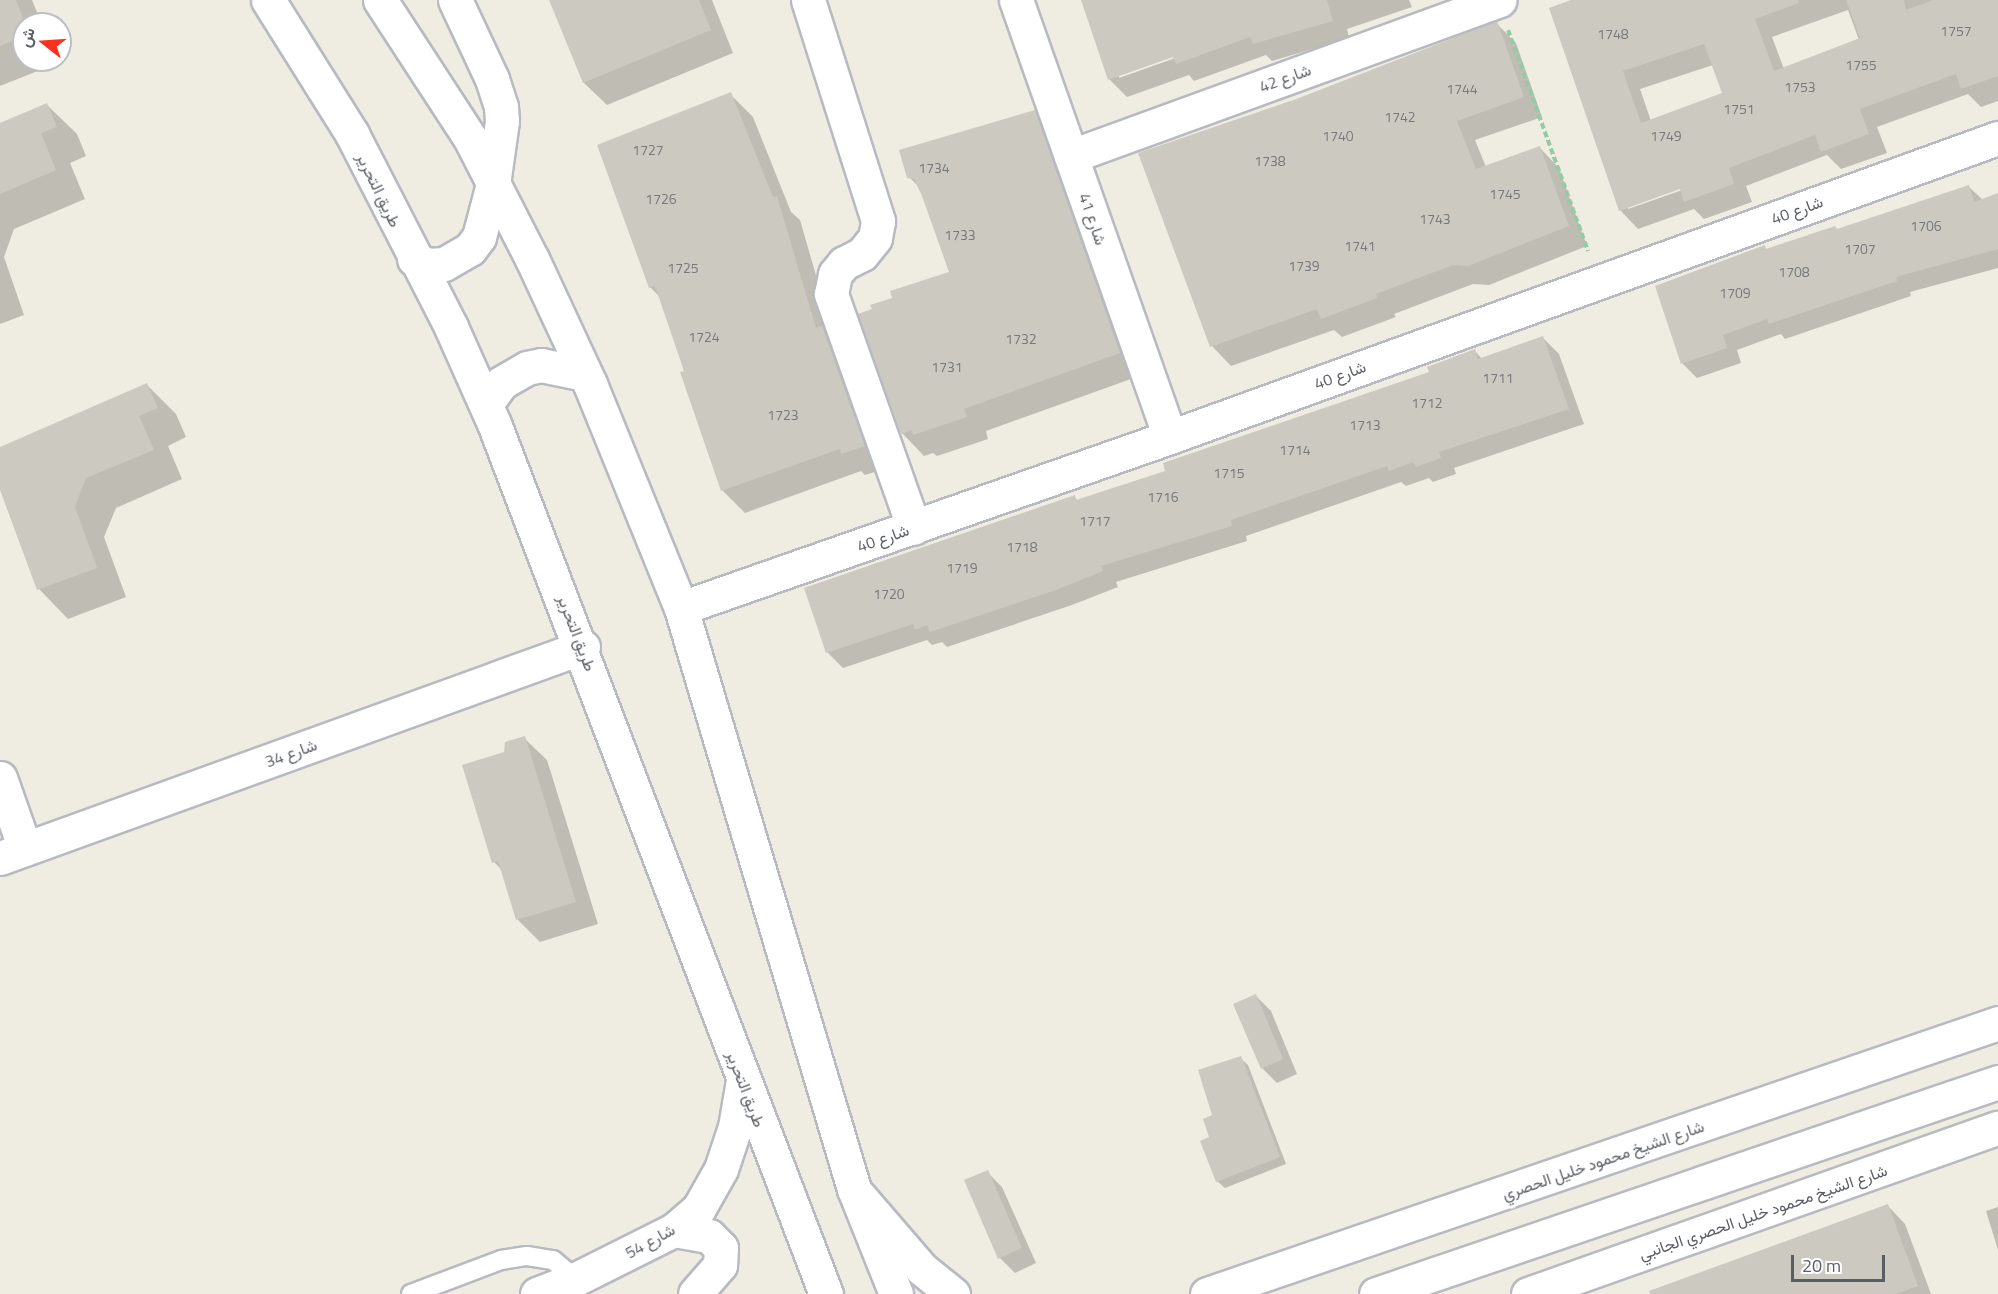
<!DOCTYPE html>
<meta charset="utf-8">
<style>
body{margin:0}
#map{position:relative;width:1998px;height:1294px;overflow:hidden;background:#efece2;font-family:"Titillium Web",Vazirmatn,sans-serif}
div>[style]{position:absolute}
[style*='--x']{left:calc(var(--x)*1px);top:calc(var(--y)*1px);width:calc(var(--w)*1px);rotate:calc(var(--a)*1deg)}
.shadow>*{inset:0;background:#0003}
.building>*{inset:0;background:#ccc9c1}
.path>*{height:4px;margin-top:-2px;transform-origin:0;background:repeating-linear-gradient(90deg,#94caa4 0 6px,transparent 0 9px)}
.roads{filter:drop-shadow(2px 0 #b7bac0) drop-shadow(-2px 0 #b7bac0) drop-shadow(0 2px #b7bac0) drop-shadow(0 -2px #b7bac0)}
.service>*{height:18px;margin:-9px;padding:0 9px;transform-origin:9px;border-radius:9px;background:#fff}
.minor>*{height:33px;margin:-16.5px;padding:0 16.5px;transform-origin:16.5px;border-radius:16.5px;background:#fff}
.tertiary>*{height:33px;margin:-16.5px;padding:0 16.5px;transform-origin:16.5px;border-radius:16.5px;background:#fff}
span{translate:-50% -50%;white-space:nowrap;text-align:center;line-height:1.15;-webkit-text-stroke:5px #fff;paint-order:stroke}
.number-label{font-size:14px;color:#76797b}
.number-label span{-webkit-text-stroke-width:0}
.street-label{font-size:16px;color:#5a5e64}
.north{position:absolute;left:12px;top:12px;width:60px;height:60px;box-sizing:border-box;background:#fff;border:2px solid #bdbfc1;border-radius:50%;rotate:287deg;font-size:16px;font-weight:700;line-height:24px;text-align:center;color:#5a5e64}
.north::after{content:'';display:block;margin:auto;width:21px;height:27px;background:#fa321d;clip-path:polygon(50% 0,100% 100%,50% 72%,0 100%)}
.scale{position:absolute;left:1791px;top:1255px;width:94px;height:27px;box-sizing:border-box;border:3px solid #5a5e64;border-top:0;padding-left:8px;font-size:18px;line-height:21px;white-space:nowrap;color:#5a5e64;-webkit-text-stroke:4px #fff;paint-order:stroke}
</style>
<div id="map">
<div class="shadow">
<i style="clip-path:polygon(0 0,32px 0,42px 24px,24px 24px,24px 60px,56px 60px,58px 63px,0 86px)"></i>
<i style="clip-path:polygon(553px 0,712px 0,733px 53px,607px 105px,584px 83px)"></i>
<i style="clip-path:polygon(evenodd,1083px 0,1409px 0,1412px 7px,1347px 29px,1349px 38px,1272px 61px,1266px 55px,1194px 81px,1189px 75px,1127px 97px,1110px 80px,1083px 0,1180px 54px,1181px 56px,1119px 78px,1119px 75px,1180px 54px)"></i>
<i style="clip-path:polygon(evenodd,1576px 0,1998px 0,1998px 101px,1981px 107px,1968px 94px,1877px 127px,1887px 153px,1841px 169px,1827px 155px,1746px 186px,1752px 202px,1704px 219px,1694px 209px,1638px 229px,1620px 210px,1576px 0,1848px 10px,1859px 40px,1784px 69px,1772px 37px,1848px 10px,1576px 0,1713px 65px,1724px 94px,1651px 121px,1640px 89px,1713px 65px,1576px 0,1686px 185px,1688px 188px,1628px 209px,1628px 206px,1686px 185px)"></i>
<i style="clip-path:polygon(1496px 23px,1516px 43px,1542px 117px,1475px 140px,1486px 167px,1540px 148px,1559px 168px,1587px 246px,1489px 285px,1473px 284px,1394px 314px,1396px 317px,1342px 337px,1334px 330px,1231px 366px,1212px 346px,1299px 100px)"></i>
<i style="clip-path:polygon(730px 94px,753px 117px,791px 212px,800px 220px,835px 341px,887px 468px,865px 475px,861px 471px,745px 513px,722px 490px,661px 298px,650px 287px)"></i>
<i style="clip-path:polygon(47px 105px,77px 134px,86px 156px,70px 163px,85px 199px,14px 229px,4px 257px,24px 315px,0 324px,0 124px)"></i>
<i style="clip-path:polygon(1034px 111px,1057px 134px,1142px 375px,986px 431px,988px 439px,937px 456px,933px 453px,924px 456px,902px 433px,894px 298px,951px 273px,920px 188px,909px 177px)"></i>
<i style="clip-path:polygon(1969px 187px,1983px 200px,1998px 195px,1998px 268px,1910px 292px,1911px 296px,1785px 339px,1781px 334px,1737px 350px,1741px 363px,1697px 378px,1682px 363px,1764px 247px,1767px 250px,1838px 231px)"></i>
<i style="clip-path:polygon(1543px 338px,1559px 354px,1584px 424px,1454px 468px,1456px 474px,1433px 482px,1429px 478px,1406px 486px,1401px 482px,1246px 536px,1247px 541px,1116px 582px,1118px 587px,1072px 605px,947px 647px,942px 642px,932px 645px,927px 640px,843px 668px,827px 652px,1074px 497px,1078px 501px,1167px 472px,1431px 373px,1475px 351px,1482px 359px)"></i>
<i style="clip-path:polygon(147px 385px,176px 414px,186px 437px,168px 446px,182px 479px,116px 508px,104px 537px,126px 597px,68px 619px,39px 589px,0 486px,0 455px)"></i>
<i style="clip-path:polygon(524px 738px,547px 760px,598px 924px,540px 942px,518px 920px,502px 870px,494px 862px,506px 753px)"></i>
<i style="clip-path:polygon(1256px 996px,1271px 1011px,1297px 1074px,1277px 1083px,1262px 1068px)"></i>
<i style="clip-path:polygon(1240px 1058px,1248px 1065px,1286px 1164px,1225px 1188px,1217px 1181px,1211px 1138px,1214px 1116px)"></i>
<i style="clip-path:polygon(987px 1172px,1002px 1187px,1036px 1263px,1015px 1273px,1000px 1258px)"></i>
<i style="clip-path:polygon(1888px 1206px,1905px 1224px,1931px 1294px,1652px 1294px)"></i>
<i style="clip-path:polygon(1998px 1207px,1998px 1250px,1986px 1211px)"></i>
</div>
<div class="building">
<i style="clip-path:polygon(0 0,16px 0,24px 21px,24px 36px,0 46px)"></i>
<i style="clip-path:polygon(549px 0,699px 0,711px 30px,583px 83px)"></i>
<i style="clip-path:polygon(1081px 0,1327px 0,1333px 21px,1253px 44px,1250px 37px,1176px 64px,1173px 57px,1108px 80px)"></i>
<i style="clip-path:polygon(evenodd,1571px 0,1798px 0,1799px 3px,1755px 19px,1774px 71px,1860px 38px,1846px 0,1904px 0,1906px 10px,1933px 0,1998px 0,1998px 76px,1961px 89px,1956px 74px,1860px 109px,1869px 134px,1821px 152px,1815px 135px,1729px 168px,1734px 184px,1684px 202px,1680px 189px,1619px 211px,1549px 8px,1571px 0,1704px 44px,1722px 93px,1641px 123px,1623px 71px,1704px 44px)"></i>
<i style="clip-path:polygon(1497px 21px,1524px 97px,1457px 121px,1476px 169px,1540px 146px,1569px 226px,1468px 266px,1453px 265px,1376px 294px,1377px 298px,1321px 319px,1317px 309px,1210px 347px,1138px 153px,1299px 98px)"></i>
<i style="clip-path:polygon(731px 92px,773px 197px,777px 196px,816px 328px,822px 326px,865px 446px,841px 454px,840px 449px,721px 491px,680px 372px,684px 371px,655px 286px,649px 288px,597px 145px)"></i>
<i style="clip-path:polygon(47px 103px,57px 127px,41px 133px,56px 170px,0 194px,0 123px)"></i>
<i style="clip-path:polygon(1035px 110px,1120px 353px,964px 409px,967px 417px,913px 435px,912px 430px,901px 434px,858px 314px,872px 309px,870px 305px,892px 298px,890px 291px,949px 272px,922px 196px,914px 179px,907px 178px,899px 150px)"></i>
<i style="clip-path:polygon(1969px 185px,1974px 202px,1998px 193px,1998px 249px,1896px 277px,1897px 281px,1769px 324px,1767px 319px,1723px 335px,1727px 348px,1681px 364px,1655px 286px,1765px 245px,1766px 249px,1835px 226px,1837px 229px)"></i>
<i style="clip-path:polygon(1543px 336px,1569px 409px,1439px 452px,1441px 458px,1416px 467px,1413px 462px,1389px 471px,1387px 466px,1231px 520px,1232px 526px,1101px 566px,1103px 571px,1056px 590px,930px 632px,927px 625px,915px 630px,913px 624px,826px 653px,804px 588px,1075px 495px,1076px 500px,1165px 471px,1163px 463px,1429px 372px,1427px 367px,1475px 349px,1478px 359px)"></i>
<i style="clip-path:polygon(147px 383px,158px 408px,139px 416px,154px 450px,86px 478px,75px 507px,97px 568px,37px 590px,0 490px,0 447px)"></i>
<i style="clip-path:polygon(525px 736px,576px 902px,516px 920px,498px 861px,492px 863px,462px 765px,504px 752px,505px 742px)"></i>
<i style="clip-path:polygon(1256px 994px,1283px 1059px,1261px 1069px,1233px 1004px)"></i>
<i style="clip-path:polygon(1241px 1056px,1280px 1157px,1216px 1182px,1200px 1141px,1209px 1137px,1203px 1119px,1212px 1115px,1198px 1070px)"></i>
<i style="clip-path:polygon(988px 1170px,1022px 1248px,998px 1259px,964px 1180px)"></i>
<i style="clip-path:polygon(1888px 1204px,1918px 1286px,1896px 1294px,1650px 1294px,1649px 1291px)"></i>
</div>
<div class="path">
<i style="--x:1508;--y:30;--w:235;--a:70.1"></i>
</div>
<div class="roads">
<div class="service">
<i style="--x:411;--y:1294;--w:96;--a:-20.7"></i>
<i style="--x:501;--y:1260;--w:26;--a:-9"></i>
<i style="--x:527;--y:1256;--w:26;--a:9"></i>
<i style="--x:553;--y:1260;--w:30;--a:40"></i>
</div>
<div class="minor">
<i style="--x:455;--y:0;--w:87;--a:64.9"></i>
<i style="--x:492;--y:79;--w:29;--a:72"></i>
<i style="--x:501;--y:107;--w:14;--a:86"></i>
<i style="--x:502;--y:121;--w:64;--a:98.1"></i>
<i style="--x:808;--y:0;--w:232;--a:72.4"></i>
<i style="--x:878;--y:221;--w:17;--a:100"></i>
<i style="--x:875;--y:238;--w:21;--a:129"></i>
<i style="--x:862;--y:254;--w:20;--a:153"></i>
<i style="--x:844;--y:263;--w:14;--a:129"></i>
<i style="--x:835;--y:274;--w:20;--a:101"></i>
<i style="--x:831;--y:294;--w:248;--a:70.5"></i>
<i style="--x:1016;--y:0;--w:463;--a:70.6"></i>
<i style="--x:1071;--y:156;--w:456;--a:-20"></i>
<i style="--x:681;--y:608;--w:518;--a:-19.27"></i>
<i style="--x:1170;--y:437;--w:880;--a:-19.86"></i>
<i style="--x:0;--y:778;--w:75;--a:70.6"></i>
<i style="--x:0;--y:858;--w:620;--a:-19.9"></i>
<i style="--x:859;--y:1196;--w:96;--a:49.2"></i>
<i style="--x:922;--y:1269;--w:40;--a:39"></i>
<i style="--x:674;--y:1230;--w:36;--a:10"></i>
<i style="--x:709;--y:1236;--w:17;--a:45"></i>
<i style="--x:721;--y:1248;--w:17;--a:93"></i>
<i style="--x:720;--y:1265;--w:38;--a:131"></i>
<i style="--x:537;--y:1294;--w:42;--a:-21"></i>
<i style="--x:576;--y:1279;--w:110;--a:-26.6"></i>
<i style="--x:674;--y:1230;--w:33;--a:-41"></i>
<i style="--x:699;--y:1208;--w:45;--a:-60.6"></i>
<i style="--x:721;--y:1169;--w:44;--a:-71.6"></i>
<i style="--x:735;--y:1127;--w:48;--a:-80.3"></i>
<i style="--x:1207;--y:1294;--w:836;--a:-18.91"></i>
<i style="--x:1376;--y:1294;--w:657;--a:-18.82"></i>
<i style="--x:1528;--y:1294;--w:498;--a:-19.5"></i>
</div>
<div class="tertiary">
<i style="--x:268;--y:0;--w:158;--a:57.9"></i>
<i style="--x:352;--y:134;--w:217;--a:62.8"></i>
<i style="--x:451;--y:327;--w:108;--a:66"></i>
<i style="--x:495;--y:426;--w:929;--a:69.13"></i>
<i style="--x:380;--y:0;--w:165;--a:56.9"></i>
<i style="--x:470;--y:138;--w:138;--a:62.9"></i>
<i style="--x:533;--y:261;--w:136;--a:65.1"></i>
<i style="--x:590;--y:384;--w:242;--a:67.9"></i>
<i style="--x:681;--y:608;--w:606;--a:73.42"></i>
<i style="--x:854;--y:1189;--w:113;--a:68.2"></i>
<i style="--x:414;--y:259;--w:16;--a:22"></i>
<i style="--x:429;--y:265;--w:15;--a:-4"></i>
<i style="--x:444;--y:264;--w:30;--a:-30"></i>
<i style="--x:470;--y:249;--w:15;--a:-53"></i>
<i style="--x:479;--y:237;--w:55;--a:-75.2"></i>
<i style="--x:486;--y:404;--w:26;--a:-54"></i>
<i style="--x:501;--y:383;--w:30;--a:-30"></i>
<i style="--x:527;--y:368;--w:14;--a:-12"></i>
<i style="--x:541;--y:365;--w:45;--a:11.6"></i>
</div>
</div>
<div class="number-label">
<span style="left:1956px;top:31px">1757</span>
<span style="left:1613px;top:34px">1748</span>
<span style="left:1861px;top:65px">1755</span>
<span style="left:1800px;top:87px">1753</span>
<span style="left:1462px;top:89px">1744</span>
<span style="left:1739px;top:109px">1751</span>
<span style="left:1400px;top:117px">1742</span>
<span style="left:1338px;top:136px">1740</span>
<span style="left:1666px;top:136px">1749</span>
<span style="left:648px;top:150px">1727</span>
<span style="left:1270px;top:161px">1738</span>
<span style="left:934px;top:168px">1734</span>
<span style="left:1505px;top:194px">1745</span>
<span style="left:661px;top:199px">1726</span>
<span style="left:1435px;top:219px">1743</span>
<span style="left:1926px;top:226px">1706</span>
<span style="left:960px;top:235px">1733</span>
<span style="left:1360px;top:246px">1741</span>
<span style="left:1860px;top:249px">1707</span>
<span style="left:1304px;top:266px">1739</span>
<span style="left:683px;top:268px">1725</span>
<span style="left:1794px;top:272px">1708</span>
<span style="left:1735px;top:293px">1709</span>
<span style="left:704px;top:337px">1724</span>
<span style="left:1021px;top:339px">1732</span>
<span style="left:947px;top:367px">1731</span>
<span style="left:1498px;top:378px">1711</span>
<span style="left:1427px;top:403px">1712</span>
<span style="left:783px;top:415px">1723</span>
<span style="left:1365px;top:425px">1713</span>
<span style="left:1295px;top:450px">1714</span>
<span style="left:1229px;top:473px">1715</span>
<span style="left:1163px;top:497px">1716</span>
<span style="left:1095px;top:521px">1717</span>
<span style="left:1022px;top:547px">1718</span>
<span style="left:962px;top:568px">1719</span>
<span style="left:889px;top:594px">1720</span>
</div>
<div class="street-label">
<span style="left:1285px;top:78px;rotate:-20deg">شارع 42</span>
<span style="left:379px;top:190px;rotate:64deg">طريق التحرير</span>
<span style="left:1797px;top:210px;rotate:-20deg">شارع 40</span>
<span style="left:1093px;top:219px;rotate:71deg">شارع 41</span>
<span style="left:1340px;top:375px;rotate:-20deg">شارع 40</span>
<span style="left:883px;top:538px;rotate:-19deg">شارع 40</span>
<span style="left:577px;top:633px;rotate:69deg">طريق التحرير</span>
<span style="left:291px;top:753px;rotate:-20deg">شارع 34</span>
<span style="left:746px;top:1089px;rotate:69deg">طريق التحرير</span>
<span style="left:1603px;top:1160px;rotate:-19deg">شارع الشيخ محمود خليل الحصري</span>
<span style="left:1763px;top:1212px;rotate:-19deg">شارع الشيخ محمود خليل الحصري الجانبي</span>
<span style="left:650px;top:1241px;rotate:-29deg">شارع 54</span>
</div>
<div class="north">ش</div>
<div class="scale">20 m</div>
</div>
